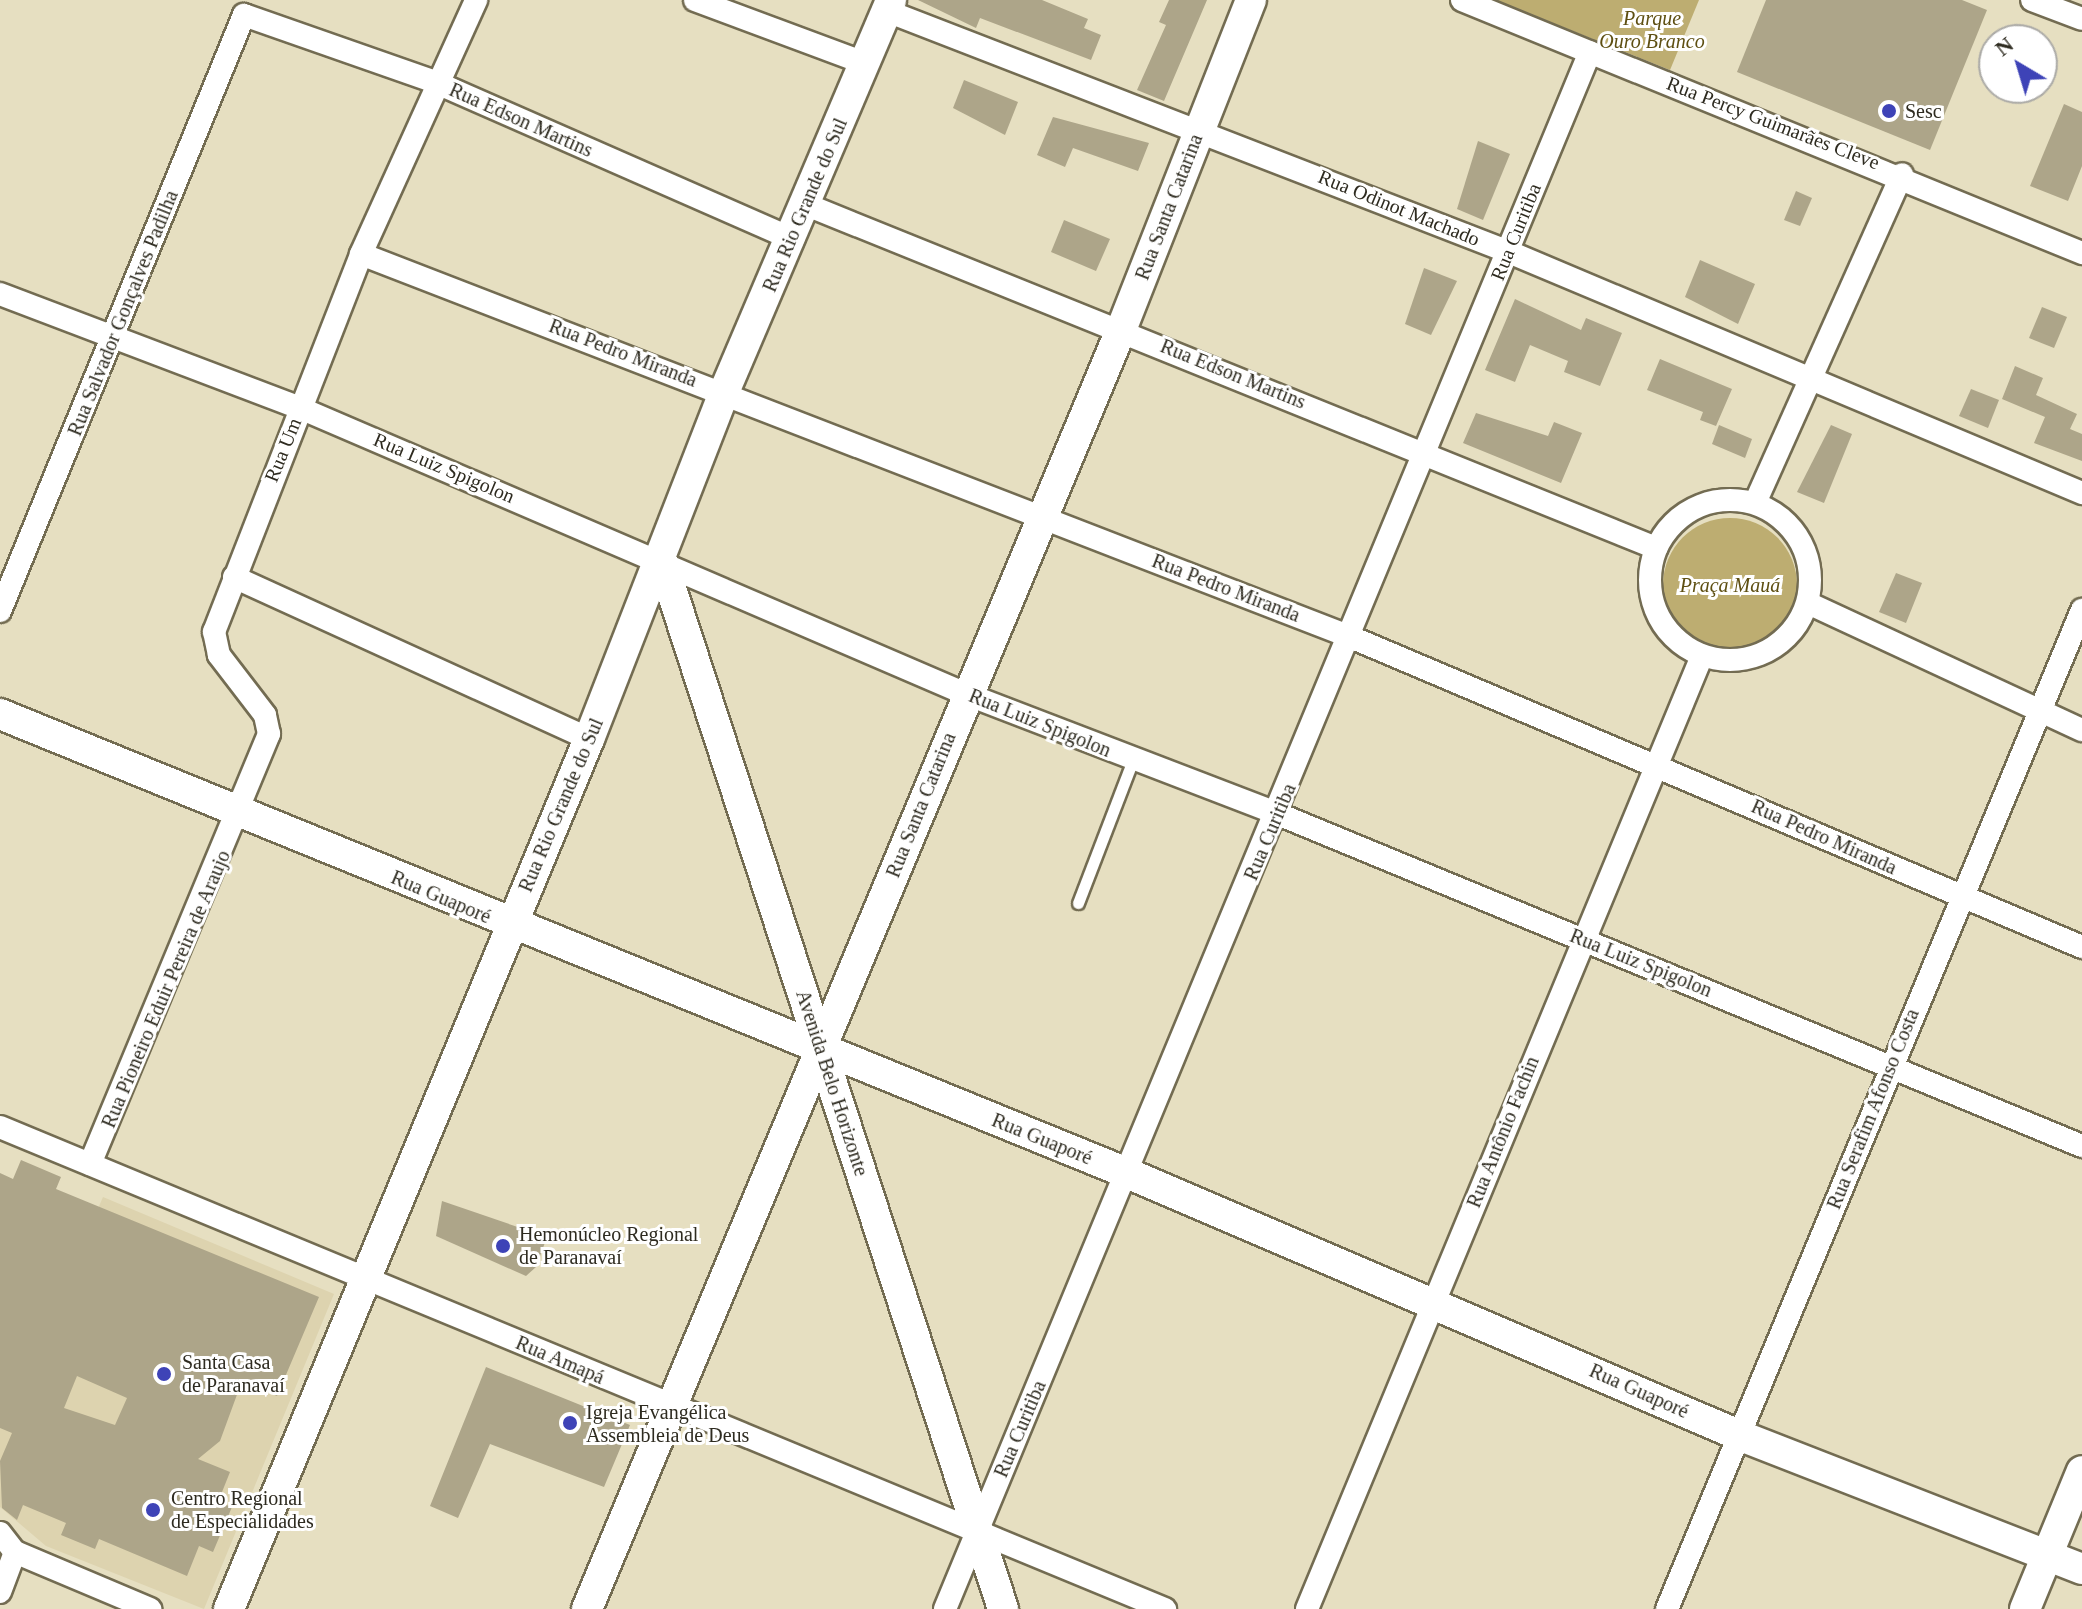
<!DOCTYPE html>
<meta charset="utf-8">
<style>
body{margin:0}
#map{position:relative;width:2082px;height:1609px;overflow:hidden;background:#e6dfc1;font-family:Georgia,serif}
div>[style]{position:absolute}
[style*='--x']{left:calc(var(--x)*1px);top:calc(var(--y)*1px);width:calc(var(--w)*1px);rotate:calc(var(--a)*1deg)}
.built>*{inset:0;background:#ddd3af}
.green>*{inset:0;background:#bdad71}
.round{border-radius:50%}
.building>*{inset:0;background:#ada589}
.roads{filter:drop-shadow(2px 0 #736c52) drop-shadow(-2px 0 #736c52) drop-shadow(0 2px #736c52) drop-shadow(0 -2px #736c52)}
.lane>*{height:11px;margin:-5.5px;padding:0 5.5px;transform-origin:5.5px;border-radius:5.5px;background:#fff}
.street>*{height:22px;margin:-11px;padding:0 11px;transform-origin:11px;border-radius:11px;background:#fff}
.street>.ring{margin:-11px;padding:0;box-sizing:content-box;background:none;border:22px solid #fff;border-radius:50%}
.secondary>*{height:30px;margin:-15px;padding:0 15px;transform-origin:15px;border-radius:15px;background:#fff}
.dots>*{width:22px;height:22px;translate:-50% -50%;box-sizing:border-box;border:4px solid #fff;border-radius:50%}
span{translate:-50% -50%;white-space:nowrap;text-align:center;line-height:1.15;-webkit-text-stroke:6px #fff;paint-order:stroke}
.park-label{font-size:20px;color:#5e4f12;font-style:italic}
.poi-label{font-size:20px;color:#2e2b20}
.left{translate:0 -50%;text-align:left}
.street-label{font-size:20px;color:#2e2b20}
.north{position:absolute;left:1978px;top:24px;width:80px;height:80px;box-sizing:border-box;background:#fff;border:2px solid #abaaa6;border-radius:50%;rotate:322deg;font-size:22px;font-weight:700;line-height:32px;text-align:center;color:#2e2b20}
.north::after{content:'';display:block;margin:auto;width:28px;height:36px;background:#3e43b7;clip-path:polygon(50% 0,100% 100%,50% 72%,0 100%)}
</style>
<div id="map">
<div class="built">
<i style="clip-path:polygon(103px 1197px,334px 1294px,204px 1609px,46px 1546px,0 1507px,0 1368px,25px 1378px)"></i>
</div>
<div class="green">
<i style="clip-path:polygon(1495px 0,1699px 0,1670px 70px)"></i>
<i class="round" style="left:1663px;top:518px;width:134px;height:134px"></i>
</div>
<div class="building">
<i style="clip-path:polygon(918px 0,1042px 0,1088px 19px,1084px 28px,1101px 35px,1091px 60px,980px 18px,976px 28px)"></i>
<i style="clip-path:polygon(1169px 0,1207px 0,1164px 101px,1137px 90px,1166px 25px,1159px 22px)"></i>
<i style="clip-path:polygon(1766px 0,1962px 0,1987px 10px,1930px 150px,1737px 72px)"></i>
<i style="clip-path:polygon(964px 80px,1018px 102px,1005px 135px,953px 108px)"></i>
<i style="clip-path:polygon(2064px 104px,2082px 112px,2082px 166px,2068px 201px,2030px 186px)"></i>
<i style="clip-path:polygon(1053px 117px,1149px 143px,1138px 171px,1073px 148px,1065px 167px,1037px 155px)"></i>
<i style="clip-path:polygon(1478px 141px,1510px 154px,1483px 220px,1457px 209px)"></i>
<i style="clip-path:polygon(1796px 191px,1812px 198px,1800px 226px,1784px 220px)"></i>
<i style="clip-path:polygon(1064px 220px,1110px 239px,1096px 271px,1051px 252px)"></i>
<i style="clip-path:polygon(1700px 260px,1755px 284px,1738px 324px,1685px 297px)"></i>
<i style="clip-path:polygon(1424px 268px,1457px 281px,1431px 335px,1405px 324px)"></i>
<i style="clip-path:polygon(1515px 299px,1581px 330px,1586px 318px,1622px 333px,1600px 386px,1564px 372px,1568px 361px,1530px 345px,1515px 382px,1485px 370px)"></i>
<i style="clip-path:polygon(2042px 307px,2067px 317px,2054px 348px,2029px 338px)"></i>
<i style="clip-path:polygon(1660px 359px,1732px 389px,1716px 426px,1700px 420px,1703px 412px,1647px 390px)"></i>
<i style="clip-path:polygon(2015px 366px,2043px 378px,2036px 395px,2077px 414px,2070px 429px,2082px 434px,2082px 461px,2034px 443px,2045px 417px,2002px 399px)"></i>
<i style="clip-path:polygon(1971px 389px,1999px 400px,1988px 428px,1959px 416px)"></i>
<i style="clip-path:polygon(1476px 413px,1548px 436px,1554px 422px,1582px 433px,1561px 483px,1463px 443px)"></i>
<i style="clip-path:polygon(1719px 425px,1752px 439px,1745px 458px,1712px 444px)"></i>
<i style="clip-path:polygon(1831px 425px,1852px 434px,1824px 503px,1797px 492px)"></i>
<i style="clip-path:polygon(1896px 573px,1922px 583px,1906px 623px,1879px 612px)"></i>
<i style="clip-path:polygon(evenodd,21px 1160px,61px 1177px,56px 1189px,319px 1297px,277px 1396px,242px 1381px,220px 1441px,198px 1459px,230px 1472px,218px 1502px,232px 1507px,213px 1552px,199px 1546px,187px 1576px,99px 1539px,95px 1549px,61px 1535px,66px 1523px,23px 1505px,17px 1520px,2px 1508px,0 1461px,12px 1433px,0 1428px,0 1173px,13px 1179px,21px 1160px,77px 1376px,127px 1398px,115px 1425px,64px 1408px,77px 1376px)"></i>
<i style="clip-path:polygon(442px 1201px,547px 1237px,536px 1267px,526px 1276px,436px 1236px)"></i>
<i style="clip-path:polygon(486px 1367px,630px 1425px,604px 1487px,490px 1444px,458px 1518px,430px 1506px)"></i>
</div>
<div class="roads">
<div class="lane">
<i style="--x:1078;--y:903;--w:153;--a:-69"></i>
</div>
<div class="street">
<i style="--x:695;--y:0;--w:180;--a:20.4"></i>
<i style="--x:1462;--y:0;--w:670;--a:22.2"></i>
<i style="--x:2032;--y:0;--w:53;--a:20.8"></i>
<i style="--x:887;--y:11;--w:667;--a:21.18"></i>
<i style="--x:1509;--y:252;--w:622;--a:22.81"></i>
<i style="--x:807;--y:205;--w:916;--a:22"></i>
<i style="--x:361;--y:254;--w:1064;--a:21.16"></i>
<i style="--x:1353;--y:638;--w:792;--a:22.97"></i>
<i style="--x:0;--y:294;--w:321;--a:20.8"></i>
<i style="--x:300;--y:408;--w:725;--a:23.24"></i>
<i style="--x:966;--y:694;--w:334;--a:21"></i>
<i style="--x:1278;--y:814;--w:870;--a:22.44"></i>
<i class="ring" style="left:1650px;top:500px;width:138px;height:138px"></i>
<i style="--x:1755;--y:503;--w:360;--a:-65.9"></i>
<i style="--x:234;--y:577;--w:390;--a:24.5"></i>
<i style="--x:1808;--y:603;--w:302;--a:24.9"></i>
<i style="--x:0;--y:611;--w:644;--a:-67.74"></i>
<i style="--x:244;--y:15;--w:202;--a:19.3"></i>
<i style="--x:435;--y:82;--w:391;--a:23.7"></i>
<i style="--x:0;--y:1127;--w:1261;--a:22.48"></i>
<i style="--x:90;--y:1164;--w:466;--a:-67.4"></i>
<i style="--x:269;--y:734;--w:19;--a:-102"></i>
<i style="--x:265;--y:715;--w:76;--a:-127.5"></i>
<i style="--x:219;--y:655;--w:24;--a:-102"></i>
<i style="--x:214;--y:632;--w:406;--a:-68.7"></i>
<i style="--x:361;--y:254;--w:279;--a:-65.6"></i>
<i style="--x:0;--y:1533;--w:24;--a:52"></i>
<i style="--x:15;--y:1552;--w:147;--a:22.9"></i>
<i style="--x:0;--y:1592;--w:43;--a:-69.4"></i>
<i style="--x:945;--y:1609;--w:1685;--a:-67.5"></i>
<i style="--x:1307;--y:1609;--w:1032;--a:-67.49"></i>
<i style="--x:1667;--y:1609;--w:1082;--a:-67.44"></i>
</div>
<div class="secondary">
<i style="--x:661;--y:558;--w:1105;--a:71.97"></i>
<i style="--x:0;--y:714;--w:1217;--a:22.16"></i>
<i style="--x:1127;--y:1173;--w:668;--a:23.19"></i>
<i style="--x:1741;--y:1436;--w:366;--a:21.3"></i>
<i style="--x:229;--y:1609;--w:942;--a:-67.52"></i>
<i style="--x:589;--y:739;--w:372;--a:-68.7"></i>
<i style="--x:724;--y:392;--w:426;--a:-66.9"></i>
<i style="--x:587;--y:1609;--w:1386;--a:-67.34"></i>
<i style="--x:1121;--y:330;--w:355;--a:-68.5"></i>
<i style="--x:2025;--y:1609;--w:149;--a:-67.6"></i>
</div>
</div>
<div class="dots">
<i style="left:1889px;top:111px;background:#3e43b7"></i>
<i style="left:503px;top:1246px;background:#3e43b7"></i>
<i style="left:164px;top:1374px;background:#3e43b7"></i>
<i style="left:570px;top:1423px;background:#3e43b7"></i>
<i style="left:153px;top:1510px;background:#3e43b7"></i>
</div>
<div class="park-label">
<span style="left:1652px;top:30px">Parque<br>Ouro Branco</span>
<span style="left:1730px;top:585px">Praça Mauá</span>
</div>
<div class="poi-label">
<span class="left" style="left:1905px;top:111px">Sesc</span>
<span class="left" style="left:519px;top:1246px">Hemonúcleo Regional<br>de Paranavaí</span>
<span class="left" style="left:182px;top:1374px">Santa Casa<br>de Paranavaí</span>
<span class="left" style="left:586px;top:1424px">Igreja Evangélica<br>Assembleia de Deus</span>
<span class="left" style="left:171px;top:1510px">Centro Regional<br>de Especialidades</span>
</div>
<div class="street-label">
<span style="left:521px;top:120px;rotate:24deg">Rua Edson Martins</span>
<span style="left:1773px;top:123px;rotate:21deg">Rua Percy Guimarães Cleve</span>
<span style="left:805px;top:205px;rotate:-67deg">Rua Rio Grande do Sul</span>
<span style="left:1169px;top:207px;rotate:-69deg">Rua Santa Catarina</span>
<span style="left:1399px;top:208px;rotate:22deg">Rua Odinot Machado</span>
<span style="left:1516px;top:232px;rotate:-68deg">Rua Curitiba</span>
<span style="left:123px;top:313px;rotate:-68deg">Rua Salvador Gonçalves Padilha</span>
<span style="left:623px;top:353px;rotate:21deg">Rua Pedro Miranda</span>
<span style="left:1233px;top:374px;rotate:22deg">Rua Edson Martins</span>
<span style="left:283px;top:450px;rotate:-68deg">Rua Um</span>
<span style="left:444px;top:468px;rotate:23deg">Rua Luiz Spigolon</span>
<span style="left:1226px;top:588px;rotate:21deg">Rua Pedro Miranda</span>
<span style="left:1040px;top:723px;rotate:22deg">Rua Luiz Spigolon</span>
<span style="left:561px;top:805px;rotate:-67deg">Rua Rio Grande do Sul</span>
<span style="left:921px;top:805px;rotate:-68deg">Rua Santa Catarina</span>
<span style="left:1270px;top:832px;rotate:-67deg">Rua Curitiba</span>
<span style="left:1824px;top:837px;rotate:24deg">Rua Pedro Miranda</span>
<span style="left:441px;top:897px;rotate:23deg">Rua Guaporé</span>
<span style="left:1641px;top:963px;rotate:22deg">Rua Luiz Spigolon</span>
<span style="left:166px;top:989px;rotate:-67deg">Rua Pioneiro Eduir Pereira de Araujo</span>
<span style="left:832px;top:1083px;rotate:72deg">Avenida Belo Horizonte</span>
<span style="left:1873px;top:1109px;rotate:-68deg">Rua Serafim Afonso Costa</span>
<span style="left:1503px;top:1132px;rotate:-68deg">Rua Antônio Fachin</span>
<span style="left:1042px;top:1139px;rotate:22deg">Rua Guaporé</span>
<span style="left:560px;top:1360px;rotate:23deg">Rua Amapá</span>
<span style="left:1639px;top:1391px;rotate:24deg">Rua Guaporé</span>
<span style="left:1020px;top:1429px;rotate:-67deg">Rua Curitiba</span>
</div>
<div class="north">N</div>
</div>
